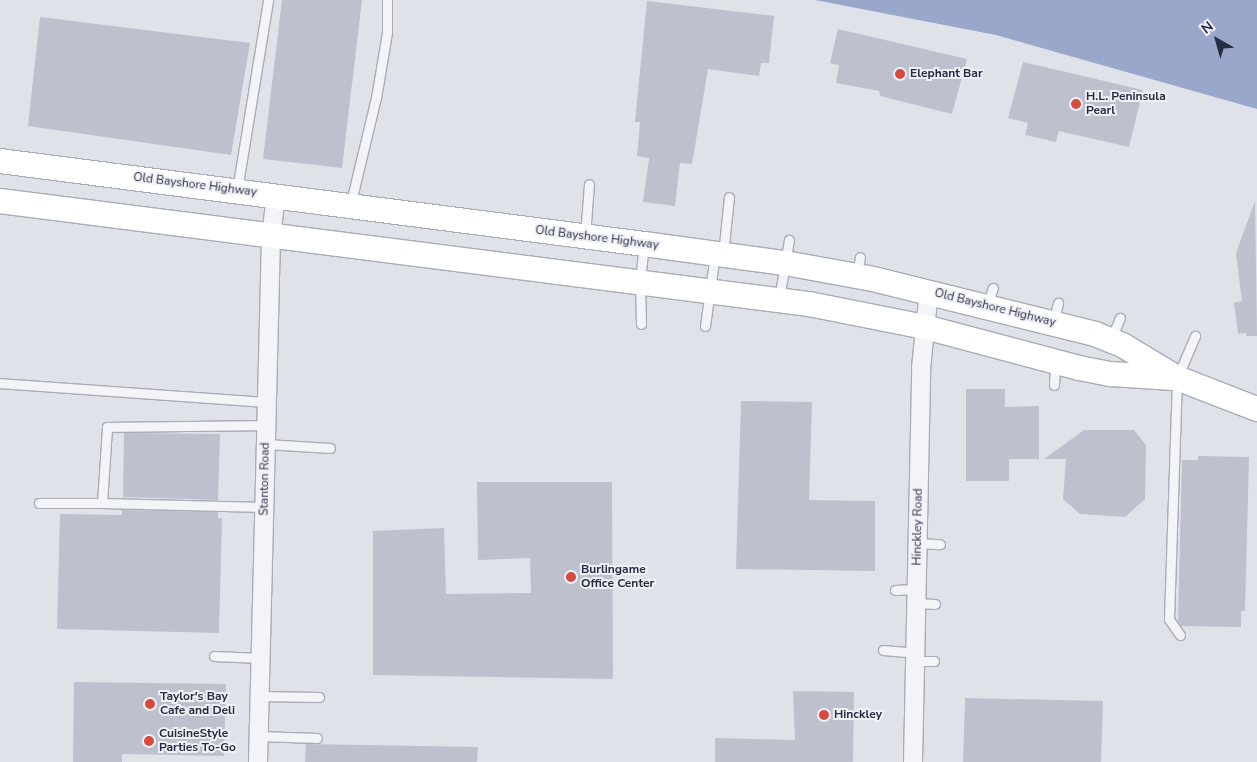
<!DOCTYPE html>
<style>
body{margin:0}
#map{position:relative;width:1257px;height:762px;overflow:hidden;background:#e0e2ea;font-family:"Nunito Sans",sans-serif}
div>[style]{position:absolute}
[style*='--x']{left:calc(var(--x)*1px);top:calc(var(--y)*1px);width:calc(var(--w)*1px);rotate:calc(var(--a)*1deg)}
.water>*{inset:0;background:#99a7cb}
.building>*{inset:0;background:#bdc0cd}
.roads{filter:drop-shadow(1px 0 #a9abb8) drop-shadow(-1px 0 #a9abb8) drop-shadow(0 1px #a9abb8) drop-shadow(0 -1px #a9abb8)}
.service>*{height:9px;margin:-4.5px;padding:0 4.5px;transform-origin:4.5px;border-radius:4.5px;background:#f3f4f8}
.minor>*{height:18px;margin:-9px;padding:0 9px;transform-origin:9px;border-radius:9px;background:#f3f4f8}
.secondary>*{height:24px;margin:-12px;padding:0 12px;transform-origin:12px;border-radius:12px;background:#fff}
.dots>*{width:14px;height:14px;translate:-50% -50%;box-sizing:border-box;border:2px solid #f0f1f7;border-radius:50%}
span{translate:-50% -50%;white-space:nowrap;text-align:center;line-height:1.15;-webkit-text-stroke:4px #f0f1f7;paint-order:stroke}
.poi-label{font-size:12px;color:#282c42;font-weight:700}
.left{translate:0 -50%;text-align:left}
.street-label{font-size:12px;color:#282c42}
.north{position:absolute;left:1192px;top:15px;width:50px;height:50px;-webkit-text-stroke:4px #f0f1f7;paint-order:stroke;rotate:322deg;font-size:14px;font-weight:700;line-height:20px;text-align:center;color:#282c42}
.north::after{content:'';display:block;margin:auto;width:18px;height:22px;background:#282c42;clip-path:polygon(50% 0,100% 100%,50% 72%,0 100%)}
</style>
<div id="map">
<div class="water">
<i style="clip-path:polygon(815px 0,1257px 0,1257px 109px,996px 35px)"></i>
</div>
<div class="building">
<i style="clip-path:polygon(282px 0,362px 0,342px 168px,263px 159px)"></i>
<i style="clip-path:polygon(647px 1px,774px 16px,769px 63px,761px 63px,759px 76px,708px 69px,692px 164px,680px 163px,675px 206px,643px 202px,649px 158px,637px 156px,640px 122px,635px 122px)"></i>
<i style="clip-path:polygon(40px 17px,250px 43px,231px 155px,28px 126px)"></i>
<i style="clip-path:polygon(838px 29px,967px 59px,952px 114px,880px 96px,879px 91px,836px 83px,839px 65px,830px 63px)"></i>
<i style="clip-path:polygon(1023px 62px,1143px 90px,1129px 147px,1059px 131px,1056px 142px,1025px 135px,1028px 123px,1008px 118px)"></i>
<i style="clip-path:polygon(1255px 201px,1257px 336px,1246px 336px,1246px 333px,1238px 334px,1234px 303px,1242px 301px,1236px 253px)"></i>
<i style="clip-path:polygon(966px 389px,1005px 389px,1005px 407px,1039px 406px,1039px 459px,1009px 459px,1009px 481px,966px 481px)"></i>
<i style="clip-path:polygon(741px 401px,812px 402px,809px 500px,875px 501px,875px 571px,736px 569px)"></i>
<i style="clip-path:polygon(1084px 430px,1134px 430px,1146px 445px,1145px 499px,1125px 517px,1080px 514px,1063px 499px,1066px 459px,1044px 459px)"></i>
<i style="clip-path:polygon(124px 433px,220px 434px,218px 500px,123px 497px)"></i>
<i style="clip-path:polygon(1198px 456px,1249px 457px,1245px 611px,1241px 611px,1241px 627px,1181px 626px,1178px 621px,1182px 460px,1198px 460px)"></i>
<i style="clip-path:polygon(477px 482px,612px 482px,613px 679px,373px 675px,373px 531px,444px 528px,446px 594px,531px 593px,530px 558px,478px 560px)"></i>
<i style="clip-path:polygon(122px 510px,218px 512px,218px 518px,222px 518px,219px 633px,57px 629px,60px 514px,122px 515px)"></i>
<i style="clip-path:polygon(74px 682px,226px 684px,224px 756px,122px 754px,122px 762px,73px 762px)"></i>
<i style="clip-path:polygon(793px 691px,854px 692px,853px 762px,715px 762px,715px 738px,795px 740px)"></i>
<i style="clip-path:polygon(965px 698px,1103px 701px,1101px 762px,963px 762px)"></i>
<i style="clip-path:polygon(306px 744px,478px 747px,477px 762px,305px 762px)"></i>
</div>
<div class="roads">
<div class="service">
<i style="--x:237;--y:190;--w:193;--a:-80.7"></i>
<i style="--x:350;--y:206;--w:111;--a:-76.5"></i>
<i style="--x:376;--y:98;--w:67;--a:-80.5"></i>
<i style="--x:387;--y:32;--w:32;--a:-90"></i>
<i style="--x:585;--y:236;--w:52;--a:-85.6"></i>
<i style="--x:723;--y:254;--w:57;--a:-84"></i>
<i style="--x:857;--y:274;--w:17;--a:-80"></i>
<i style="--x:779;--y:299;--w:60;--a:-80.4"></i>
<i style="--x:987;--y:306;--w:19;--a:-72"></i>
<i style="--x:1053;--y:322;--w:20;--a:-75"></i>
<i style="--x:641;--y:324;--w:43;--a:-91.3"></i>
<i style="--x:640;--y:281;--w:36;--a:-84"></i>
<i style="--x:705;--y:326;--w:73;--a:-82.1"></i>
<i style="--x:1111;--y:339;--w:23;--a:-67"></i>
<i style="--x:0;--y:383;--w:269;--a:4.1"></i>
<i style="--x:1054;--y:385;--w:22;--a:-87"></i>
<i style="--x:266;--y:444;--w:64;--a:3.6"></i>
<i style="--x:39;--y:503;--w:63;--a:0"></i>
<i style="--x:264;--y:507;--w:162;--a:-178.6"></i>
<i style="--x:102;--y:503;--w:76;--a:-86.2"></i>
<i style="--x:107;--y:427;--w:159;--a:-0.7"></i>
<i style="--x:918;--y:543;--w:22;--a:3"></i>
<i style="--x:895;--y:590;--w:21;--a:-3"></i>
<i style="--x:917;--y:603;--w:18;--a:3"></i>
<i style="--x:1180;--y:635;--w:19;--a:-125"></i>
<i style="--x:1169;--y:619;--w:241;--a:-88.1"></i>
<i style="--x:1177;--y:378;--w:46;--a:-66.8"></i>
<i style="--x:883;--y:650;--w:32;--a:5"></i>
<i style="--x:214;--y:656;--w:46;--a:2.5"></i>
<i style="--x:915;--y:661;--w:19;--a:0"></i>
<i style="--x:259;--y:696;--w:60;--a:1"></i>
<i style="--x:258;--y:736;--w:59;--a:1.9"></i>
</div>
<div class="minor">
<i style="--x:258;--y:762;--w:526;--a:-88.58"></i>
<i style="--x:271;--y:236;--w:40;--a:-82.9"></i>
<i style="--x:913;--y:762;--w:394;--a:-88.8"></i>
<i style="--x:921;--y:368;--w:77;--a:-84.1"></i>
</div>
<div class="secondary">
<i style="--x:0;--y:161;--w:649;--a:7.34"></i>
<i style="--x:644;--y:244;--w:142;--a:7.7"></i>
<i style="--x:785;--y:263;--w:89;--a:10.3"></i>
<i style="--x:873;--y:279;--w:229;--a:13.9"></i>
<i style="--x:1095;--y:334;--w:31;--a:22"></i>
<i style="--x:1124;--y:346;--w:62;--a:31.1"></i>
<i style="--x:1177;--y:378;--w:86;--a:21.2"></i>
<i style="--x:0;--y:201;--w:816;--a:7.26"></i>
<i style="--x:809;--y:304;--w:118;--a:11.2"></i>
<i style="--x:925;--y:327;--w:159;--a:14.9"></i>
<i style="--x:1079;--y:368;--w:33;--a:11"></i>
<i style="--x:1111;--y:374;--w:62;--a:3.7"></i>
</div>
</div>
<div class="dots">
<i style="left:900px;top:74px;background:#d5493f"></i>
<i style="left:1076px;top:104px;background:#d5493f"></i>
<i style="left:571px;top:577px;background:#d5493f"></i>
<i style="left:150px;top:704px;background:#d5493f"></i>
<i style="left:824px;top:715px;background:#d5493f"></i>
<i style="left:149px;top:741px;background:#d5493f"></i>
</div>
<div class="poi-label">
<span class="left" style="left:910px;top:74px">Elephant Bar</span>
<span class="left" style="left:1086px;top:104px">H.L. Peninsula<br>Pearl</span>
<span class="left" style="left:581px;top:577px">Burlingame<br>Office Center</span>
<span class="left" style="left:160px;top:704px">Taylor's Bay<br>Cafe and Deli</span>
<span class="left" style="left:834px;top:715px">Hinckley</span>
<span class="left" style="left:159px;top:741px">CuisineStyle<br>Parties To-Go</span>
</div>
<div class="street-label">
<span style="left:195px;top:185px;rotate:7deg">Old Bayshore Highway</span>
<span style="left:597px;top:238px;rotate:7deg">Old Bayshore Highway</span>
<span style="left:995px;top:308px;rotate:14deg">Old Bayshore Highway</span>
<span style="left:265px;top:479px;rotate:-89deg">Stanton Road</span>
<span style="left:918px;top:527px;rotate:-89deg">Hinckley Road</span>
</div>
<div class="north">N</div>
</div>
